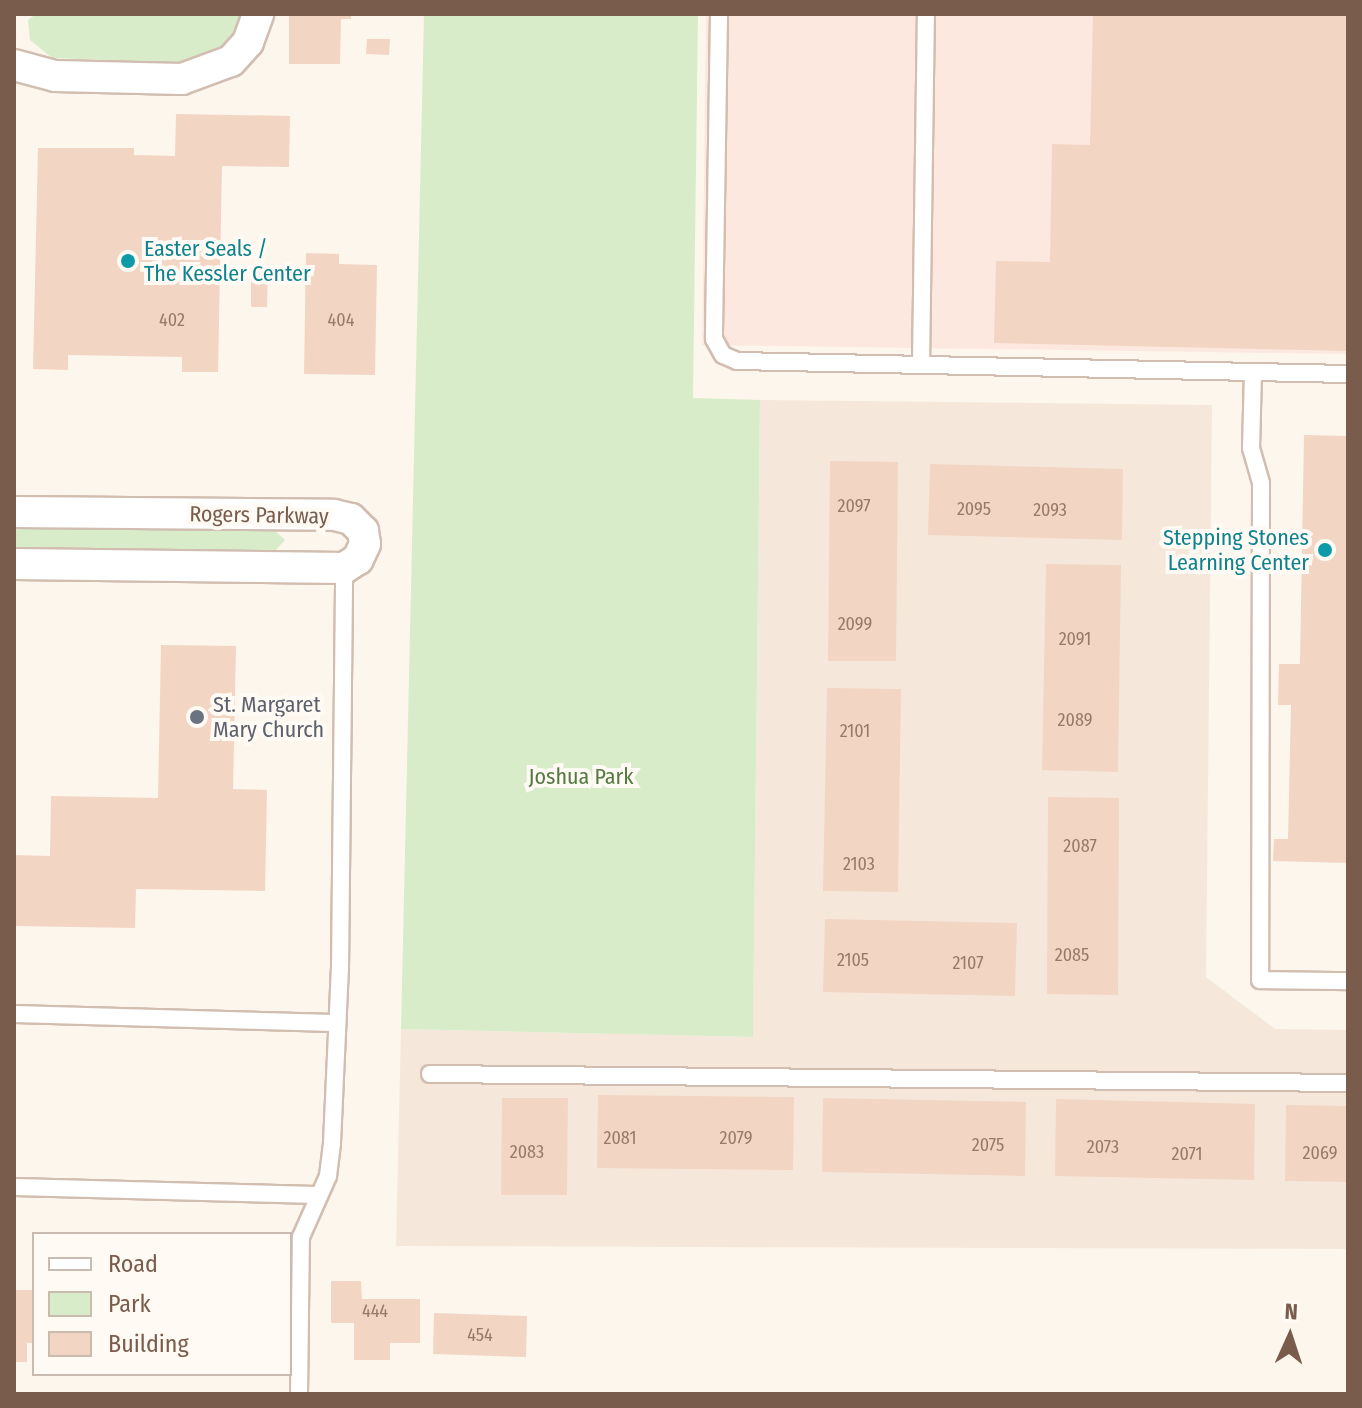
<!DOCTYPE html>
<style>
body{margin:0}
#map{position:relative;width:1362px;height:1408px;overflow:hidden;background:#fdf6ec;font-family:"Fira Sans Condensed",sans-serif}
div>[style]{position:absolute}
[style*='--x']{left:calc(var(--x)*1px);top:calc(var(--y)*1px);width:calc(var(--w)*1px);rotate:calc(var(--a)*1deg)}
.residential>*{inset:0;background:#f5e8da}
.commercial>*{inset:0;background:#fde8e0}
.green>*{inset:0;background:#d8ecc9}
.building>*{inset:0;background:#f3d5c3}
.roads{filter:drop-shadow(2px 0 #d1beb0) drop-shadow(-2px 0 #d1beb0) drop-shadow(0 2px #d1beb0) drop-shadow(0 -2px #d1beb0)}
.lane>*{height:16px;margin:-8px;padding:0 8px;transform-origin:8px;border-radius:8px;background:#fff}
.street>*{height:30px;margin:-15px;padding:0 15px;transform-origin:15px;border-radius:15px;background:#fff}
.dots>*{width:22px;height:22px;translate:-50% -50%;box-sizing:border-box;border:4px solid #fffaf3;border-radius:50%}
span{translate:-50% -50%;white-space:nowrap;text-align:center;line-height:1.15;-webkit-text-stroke:8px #fffaf3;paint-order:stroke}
.number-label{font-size:18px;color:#987a6a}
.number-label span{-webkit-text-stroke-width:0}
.culture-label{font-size:22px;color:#0d838f}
.left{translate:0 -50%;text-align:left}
.right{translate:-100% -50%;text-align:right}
.street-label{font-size:22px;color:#7a5c4d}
.worship-label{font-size:22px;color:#5b616d}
.park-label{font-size:22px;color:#537a41}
.frame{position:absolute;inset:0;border:16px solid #7a5c4d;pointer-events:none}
.legend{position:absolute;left:32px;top:1232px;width:260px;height:144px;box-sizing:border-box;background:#fffaf3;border:2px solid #cabbb1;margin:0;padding:10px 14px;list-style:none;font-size:24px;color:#7a5c4d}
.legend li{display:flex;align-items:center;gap:16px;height:40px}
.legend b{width:40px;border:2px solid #cabbb1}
.north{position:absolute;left:1250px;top:1296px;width:80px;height:80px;-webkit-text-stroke:6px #fffaf3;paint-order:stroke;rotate:3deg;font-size:22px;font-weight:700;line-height:32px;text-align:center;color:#7a5c4d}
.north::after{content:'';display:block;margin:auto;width:28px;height:36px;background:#7a5c4d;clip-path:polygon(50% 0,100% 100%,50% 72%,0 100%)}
</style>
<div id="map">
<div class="residential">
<i style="clip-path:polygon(760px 400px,1212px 405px,1206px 977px,1275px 1029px,1348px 1030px,1348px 1249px,396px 1246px,401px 1029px,753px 1037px)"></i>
</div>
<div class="commercial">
<i style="clip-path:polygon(706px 14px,1348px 14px,1348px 354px,702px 345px)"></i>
</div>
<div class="green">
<i style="clip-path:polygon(36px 14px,242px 14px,226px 45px,182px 63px,52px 58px,30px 40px,28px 20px)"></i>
<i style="clip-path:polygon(424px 14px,698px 14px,693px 398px,760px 400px,753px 1037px,401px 1029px)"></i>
<i style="clip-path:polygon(14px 526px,273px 529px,285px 540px,273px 553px,14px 550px)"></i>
</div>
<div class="building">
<i style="clip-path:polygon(289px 14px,351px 14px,351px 19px,341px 19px,340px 64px,289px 64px)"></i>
<i style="clip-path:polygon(1093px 14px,1348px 14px,1348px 351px,994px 343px,996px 261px,1050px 262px,1052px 144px,1090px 145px)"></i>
<i style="clip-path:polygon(367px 39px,390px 39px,389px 55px,366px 54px)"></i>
<i style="clip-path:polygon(176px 114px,290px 116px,289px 167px,222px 166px,218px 372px,182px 372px,182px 357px,68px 355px,68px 370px,33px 369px,38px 148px,134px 148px,134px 155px,175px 156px)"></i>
<i style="clip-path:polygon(306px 253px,339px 254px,339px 264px,377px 265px,375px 375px,304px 374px)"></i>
<i style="clip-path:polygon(251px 268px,268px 268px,267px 307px,251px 307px)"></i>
<i style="clip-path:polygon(1304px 435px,1348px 436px,1348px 863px,1273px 861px,1274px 839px,1288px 839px,1291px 705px,1278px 705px,1279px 664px,1300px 664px)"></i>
<i style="clip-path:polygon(830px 461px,898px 462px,896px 661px,828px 661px)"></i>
<i style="clip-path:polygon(930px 464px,1123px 469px,1122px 540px,928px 535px)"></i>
<i style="clip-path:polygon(1046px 564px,1121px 565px,1118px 772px,1042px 770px)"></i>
<i style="clip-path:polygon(161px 645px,236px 646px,233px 789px,267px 790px,265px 891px,136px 889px,135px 928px,14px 926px,14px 855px,50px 856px,51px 796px,158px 798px)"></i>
<i style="clip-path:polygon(827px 688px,901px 689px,898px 892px,823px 891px)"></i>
<i style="clip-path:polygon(1048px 797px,1119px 798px,1118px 995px,1047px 994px)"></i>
<i style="clip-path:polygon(825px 919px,1017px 923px,1015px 996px,823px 992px)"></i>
<i style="clip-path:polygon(598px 1095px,794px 1097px,793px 1170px,597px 1168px)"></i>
<i style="clip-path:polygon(502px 1098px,568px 1098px,567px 1195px,501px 1195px)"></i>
<i style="clip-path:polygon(823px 1098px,1026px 1102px,1025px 1176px,822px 1172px)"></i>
<i style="clip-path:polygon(1056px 1099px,1255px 1104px,1254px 1180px,1055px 1176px)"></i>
<i style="clip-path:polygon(1286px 1105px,1348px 1106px,1348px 1182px,1285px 1181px)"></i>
<i style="clip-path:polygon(331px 1281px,361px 1281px,362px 1299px,420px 1299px,420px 1343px,390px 1343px,390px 1360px,354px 1360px,354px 1323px,331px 1323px)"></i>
<i style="clip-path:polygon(14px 1290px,34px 1290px,34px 1343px,27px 1343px,27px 1362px,14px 1362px)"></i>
<i style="clip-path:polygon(434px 1313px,527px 1316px,526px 1357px,433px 1354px)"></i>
</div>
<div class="roads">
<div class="lane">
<i style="--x:719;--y:14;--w:325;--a:90.9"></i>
<i style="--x:714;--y:339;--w:18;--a:61"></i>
<i style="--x:723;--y:355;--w:15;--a:23"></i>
<i style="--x:737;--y:361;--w:611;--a:1.22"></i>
<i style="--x:921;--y:365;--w:351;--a:-89.2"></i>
<i style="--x:1253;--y:372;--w:76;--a:91.5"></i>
<i style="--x:1251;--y:448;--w:36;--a:74"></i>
<i style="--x:1261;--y:483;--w:497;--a:90.1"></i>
<i style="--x:1260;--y:980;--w:88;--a:0.7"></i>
<i style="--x:14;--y:1014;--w:320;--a:1.6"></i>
<i style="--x:430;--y:1074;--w:918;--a:0.56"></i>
<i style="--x:14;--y:1187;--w:304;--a:1.5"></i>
<i style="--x:299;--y:1394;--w:157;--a:-89.3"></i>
<i style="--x:301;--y:1237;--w:67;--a:-66.1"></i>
<i style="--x:328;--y:1176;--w:33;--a:-83"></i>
<i style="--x:332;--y:1143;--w:174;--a:-87.4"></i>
<i style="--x:340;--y:969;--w:401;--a:-89.4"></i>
</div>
<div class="street">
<i style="--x:14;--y:65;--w:42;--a:15"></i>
<i style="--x:55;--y:76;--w:127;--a:1.4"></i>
<i style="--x:182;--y:79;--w:52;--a:-20.2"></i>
<i style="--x:231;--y:61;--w:25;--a:-48"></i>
<i style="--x:248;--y:42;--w:30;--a:-70"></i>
<i style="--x:14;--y:512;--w:320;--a:0.5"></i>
<i style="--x:334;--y:515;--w:17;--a:13"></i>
<i style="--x:351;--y:519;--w:17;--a:45"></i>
<i style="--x:363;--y:531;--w:13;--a:81"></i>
<i style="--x:365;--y:544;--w:17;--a:115"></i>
<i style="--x:358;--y:559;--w:17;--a:147"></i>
<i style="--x:344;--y:568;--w:330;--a:-179.3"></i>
</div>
</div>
<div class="dots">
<i style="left:128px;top:261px;background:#0f9aa8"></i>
<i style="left:1325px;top:550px;background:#0f9aa8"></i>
<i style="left:197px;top:717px;background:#6b7280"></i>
</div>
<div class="number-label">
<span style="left:172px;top:320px">402</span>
<span style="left:341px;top:320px">404</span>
<span style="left:854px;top:506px">2097</span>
<span style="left:974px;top:509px">2095</span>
<span style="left:1050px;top:510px">2093</span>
<span style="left:855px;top:624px">2099</span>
<span style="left:1075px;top:639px">2091</span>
<span style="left:1075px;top:720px">2089</span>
<span style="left:855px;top:731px">2101</span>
<span style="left:1080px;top:846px">2087</span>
<span style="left:859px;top:864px">2103</span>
<span style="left:1072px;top:955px">2085</span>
<span style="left:853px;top:960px">2105</span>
<span style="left:968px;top:963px">2107</span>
<span style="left:620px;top:1138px">2081</span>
<span style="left:736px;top:1138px">2079</span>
<span style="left:988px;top:1145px">2075</span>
<span style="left:1103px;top:1147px">2073</span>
<span style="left:527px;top:1152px">2083</span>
<span style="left:1320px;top:1153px">2069</span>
<span style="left:1187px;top:1154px">2071</span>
<span style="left:375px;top:1311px">444</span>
<span style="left:480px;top:1335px">454</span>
</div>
<div class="culture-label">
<span class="left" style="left:144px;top:261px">Easter Seals /<br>The Kessler Center</span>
<span class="right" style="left:1309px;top:550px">Stepping Stones<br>Learning Center</span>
</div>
<div class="street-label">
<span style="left:259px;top:515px;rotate:1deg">Rogers Parkway</span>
</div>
<div class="worship-label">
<span class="left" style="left:213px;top:717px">St. Margaret<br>Mary Church</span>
</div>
<div class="park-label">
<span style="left:581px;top:777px">Joshua Park</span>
</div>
<div class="frame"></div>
<ul class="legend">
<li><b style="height:10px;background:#fff"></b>Road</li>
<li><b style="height:22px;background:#d8ecc9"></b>Park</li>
<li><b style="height:22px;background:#f3d5c3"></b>Building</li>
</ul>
<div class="north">N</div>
</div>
